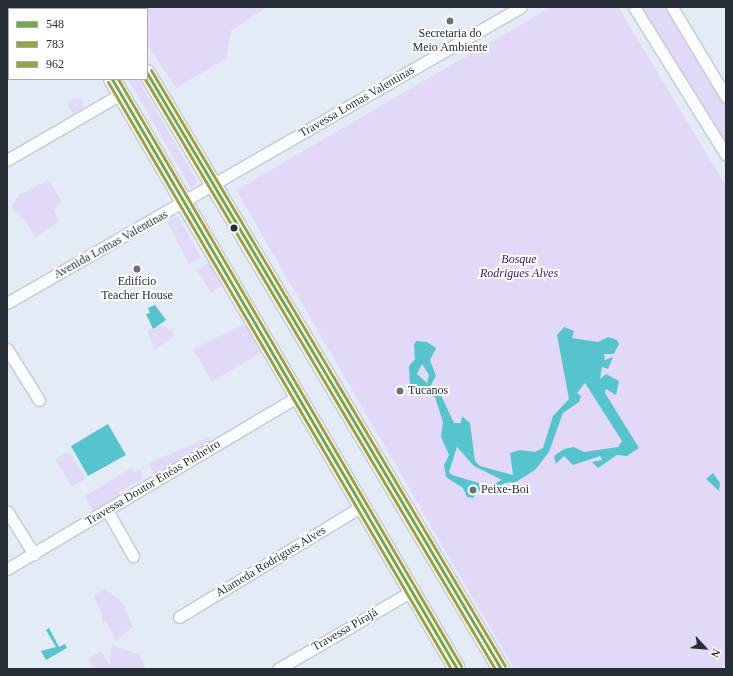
<!DOCTYPE html>
<meta charset="utf-8">
<style>
body{margin:0}
#map{position:relative;width:733px;height:676px;overflow:hidden;background:#e3ecf6;font-family:"Times New Roman",serif}
div>[style]{position:absolute}
[style*='--x']{left:calc(var(--x)*1px);top:calc(var(--y)*1px);width:calc(var(--w)*1px);rotate:calc(var(--a)*1deg)}
.green>*{inset:0;background:#e2d9f9}
.water>*{inset:0;background:#57c4cd}
.roads{filter:drop-shadow(1px 0 #c2cad3) drop-shadow(-1px 0 #c2cad3) drop-shadow(0 1px #c2cad3) drop-shadow(0 -1px #c2cad3)}
.minor>*{height:11px;margin:-5.5px;padding:0 5.5px;transform-origin:5.5px;border-radius:5.5px;background:#fbfcfe}
.highway>*{height:16px;margin:-8px;padding:0 8px;transform-origin:8px;border-radius:8px;background:#fbfcfe}
.bus-1>*{height:3px;margin:-1.5px;padding:0 1.5px;transform-origin:1.5px;border-radius:1.5px;background:#73a851}
.bus-2>*{height:3px;margin:-1.5px;padding:0 1.5px;transform-origin:1.5px;border-radius:1.5px;background:#9ea143}
.bus-3>*{height:3px;margin:-1.5px;padding:0 1.5px;transform-origin:1.5px;border-radius:1.5px;background:#9ea143}
.dots>*{width:11px;height:11px;translate:-50% -50%;box-sizing:border-box;border:2px solid #fff;border-radius:50%}
span{translate:-50% -50%;white-space:nowrap;text-align:center;line-height:1.15;-webkit-text-stroke:4px #fff;paint-order:stroke}
.poi-label{font-size:12px;color:#272e37}
.left{translate:0 -50%;text-align:left}
.street-label{font-size:12px;color:#272e37}
.park-label{font-size:12px;color:#460f6a;font-style:italic}
.frame{position:absolute;inset:0;border:8px solid #272e37;pointer-events:none}
.legend{position:absolute;left:8px;top:8px;width:140px;height:72px;box-sizing:border-box;background:#fff;border:1px solid #a9abaf;margin:0;padding:5px 7px;list-style:none;font-size:12px;color:#272e37}
.legend li{display:flex;align-items:center;gap:8px;height:20px}
.legend b{width:20px;border:1px solid #a9abaf}
.north{position:absolute;left:685px;top:628px;width:40px;height:40px;-webkit-text-stroke:3px #fff;paint-order:stroke;rotate:116deg;font-size:11px;font-weight:700;line-height:16px;text-align:center;color:#272e37}
.north::after{content:'';display:block;margin:auto;width:14px;height:18px;background:#272e37;clip-path:polygon(50% 0,100% 100%,50% 72%,0 100%)}
</style>
<div id="map">
<div class="green">
<i style="clip-path:polygon(123px 7px,267px 7px,231px 31px,226px 59px,176px 88px,147px 44px,147px 9px)"></i>
<i style="clip-path:polygon(551px 7px,618px 7px,726px 186px,726px 665px,719px 669px,514px 669px,236px 190px)"></i>
<i style="clip-path:polygon(638px 7px,670px 7px,726px 102px,726px 147px)"></i>
<i style="clip-path:polygon(128px 79px,138px 79px,198px 183px,191px 188px)"></i>
<i style="clip-path:polygon(83px 98px,83px 112px,75px 117px,68px 106px,70px 100px)"></i>
<i style="clip-path:polygon(48px 180px,62px 201px,54px 211px,60px 221px,36px 237px,19px 213px,14px 213px,12px 204px,21px 194px)"></i>
<i style="clip-path:polygon(178px 216px,201px 258px,189px 264px,167px 221px)"></i>
<i style="clip-path:polygon(209px 263px,222px 286px,211px 293px,197px 270px)"></i>
<i style="clip-path:polygon(245px 324px,260px 353px,212px 382px,193px 349px)"></i>
<i style="clip-path:polygon(161px 325px,173px 331px,173px 337px,155px 349px,147px 330px)"></i>
<i style="clip-path:polygon(209px 437px,213px 444px,155px 479px,149px 463px)"></i>
<i style="clip-path:polygon(66px 453px,70px 453px,86px 478px,72px 487px,55px 459px)"></i>
<i style="clip-path:polygon(132px 468px,135px 472px,141px 470px,142px 479px,119px 492px,121px 499px,95px 515px,85px 496px)"></i>
<i style="clip-path:polygon(105px 589px,122px 602px,133px 627px,116px 641px,105px 621px,102px 623px,102px 614px,93px 595px)"></i>
<i style="clip-path:polygon(112px 645px,140px 655px,146px 669px,95px 669px,88px 659px,101px 651px,110px 665px)"></i>
</div>
<div class="water">
<i style="clip-path:polygon(155px 305px,166px 320px,153px 329px,146px 314px,150px 313px,148px 308px)"></i>
<i style="clip-path:polygon(evenodd,564px 327px,574px 331px,572px 338px,598px 342px,608px 337px,617px 340px,619px 344px,614px 354px,604px 354px,605px 360px,613px 357px,608px 369px,602px 367px,600px 379px,606px 374px,619px 381px,616px 395px,606px 389px,605px 393px,639px 448px,627px 456px,617px 455px,598px 468px,592px 462px,602px 460px,600px 456px,573px 465px,564px 456px,556px 464px,554px 456px,564px 449px,574px 447px,584px 452px,618px 447px,622px 441px,585px 383px,577px 393px,581px 396px,579px 402px,563px 413px,549px 452px,535px 470px,516px 482px,505px 483px,492px 490px,481px 489px,473px 498px,467px 497px,463px 488px,446px 477px,444px 465px,449px 455px,441px 437px,443px 422px,435px 397px,410px 387px,409px 366px,415px 359px,414px 345px,416px 341px,427px 342px,436px 348px,430px 360px,436px 376px,427px 392px,439px 391px,454px 423px,461px 423px,462px 416px,470px 423px,475px 461px,480px 466px,513px 475px,510px 453px,520px 450px,535px 452px,543px 448px,553px 416px,569px 399px,557px 335px,564px 327px,422px 364px,429px 375px,427px 383px,417px 374px,422px 364px,564px 327px,457px 447px,474px 466px,502px 480px,489px 486px,452px 475px,449px 472px,457px 447px)"></i>
<i style="clip-path:polygon(108px 424px,126px 455px,88px 476px,71px 446px)"></i>
<i style="clip-path:polygon(713px 473px,720px 483px,719px 491px,706px 479px)"></i>
<i style="clip-path:polygon(49px 628px,59px 647px,65px 644px,67px 648px,46px 660px,41px 651px,56px 647px,46px 630px)"></i>
</div>
<div class="roads">
<div class="minor">
<i style="--x:634;--y:7;--w:174;--a:58.1"></i>
<i style="--x:672;--y:7;--w:105;--a:59"></i>
<i style="--x:7;--y:45;--w:2;--a:-27"></i>
<i style="--x:7;--y:160;--w:132;--a:-30.1"></i>
<i style="--x:7;--y:303;--w:593;--a:-29.94"></i>
<i style="--x:7;--y:349;--w:60;--a:57.9"></i>
<i style="--x:107;--y:510;--w:53;--a:60.5"></i>
<i style="--x:7;--y:511;--w:51;--a:57.9"></i>
<i style="--x:7;--y:569;--w:339;--a:-30.7"></i>
<i style="--x:179;--y:617;--w:214;--a:-31.2"></i>
<i style="--x:278;--y:669;--w:155;--a:-30.2"></i>
</div>
<div class="highway">
<i style="--x:70;--y:7;--w:2;--a:63"></i>
<i style="--x:108;--y:7;--w:2;--a:63"></i>
<i style="--x:147;--y:73;--w:693;--a:59.29"></i>
<i style="--x:112;--y:79;--w:683;--a:59.68"></i>
</div>
</div>
<div class="bus-1">
<i style="--x:147;--y:73;--w:693;--a:59.29"></i>
<i style="--x:112;--y:79;--w:683;--a:59.68"></i>
</div>
<div class="bus-2">
<i style="--x:145;--y:79;--w:686;--a:59.32"></i>
<i style="--x:108;--y:82;--w:680;--a:59.7"></i>
</div>
<div class="bus-3">
<i style="--x:151;--y:70;--w:693;--a:59.29"></i>
<i style="--x:118;--y:79;--w:680;--a:59.7"></i>
</div>
<div class="dots">
<i style="left:450px;top:21px;background:#69707a"></i>
<i style="left:234px;top:228px;background:#272e37"></i>
<i style="left:137px;top:269px;background:#69707a"></i>
<i style="left:400px;top:391px;background:#69707a"></i>
<i style="left:473px;top:490px;background:#69707a"></i>
</div>
<div class="poi-label">
<span style="left:450px;top:41px">Secretaria do<br>Meio Ambiente</span>
<span style="left:137px;top:289px">Edifício<br>Teacher House</span>
<span class="left" style="left:408px;top:391px">Tucanos</span>
<span class="left" style="left:481px;top:490px">Peixe-Boi</span>
</div>
<div class="street-label">
<span style="left:357px;top:102px;rotate:-30deg">Travessa Lomas Valentinas</span>
<span style="left:111px;top:245px;rotate:-29deg">Avenida Lomas Valentinas</span>
<span style="left:153px;top:483px;rotate:-31deg">Travessa Doutor Enéas Pinheiro</span>
<span style="left:271px;top:562px;rotate:-31deg">Alameda Rodrigues Alves</span>
<span style="left:345px;top:630px;rotate:-30deg">Travessa Pirajá</span>
</div>
<div class="park-label">
<span style="left:519px;top:267px">Bosque<br>Rodrigues Alves</span>
</div>
<div class="frame"></div>
<ul class="legend">
<li><b style="height:5px;background:#73a851"></b>548</li>
<li><b style="height:5px;background:#9ea143"></b>783</li>
<li><b style="height:5px;background:#9ea143"></b>962</li>
</ul>
<div class="north">N</div>
</div>
